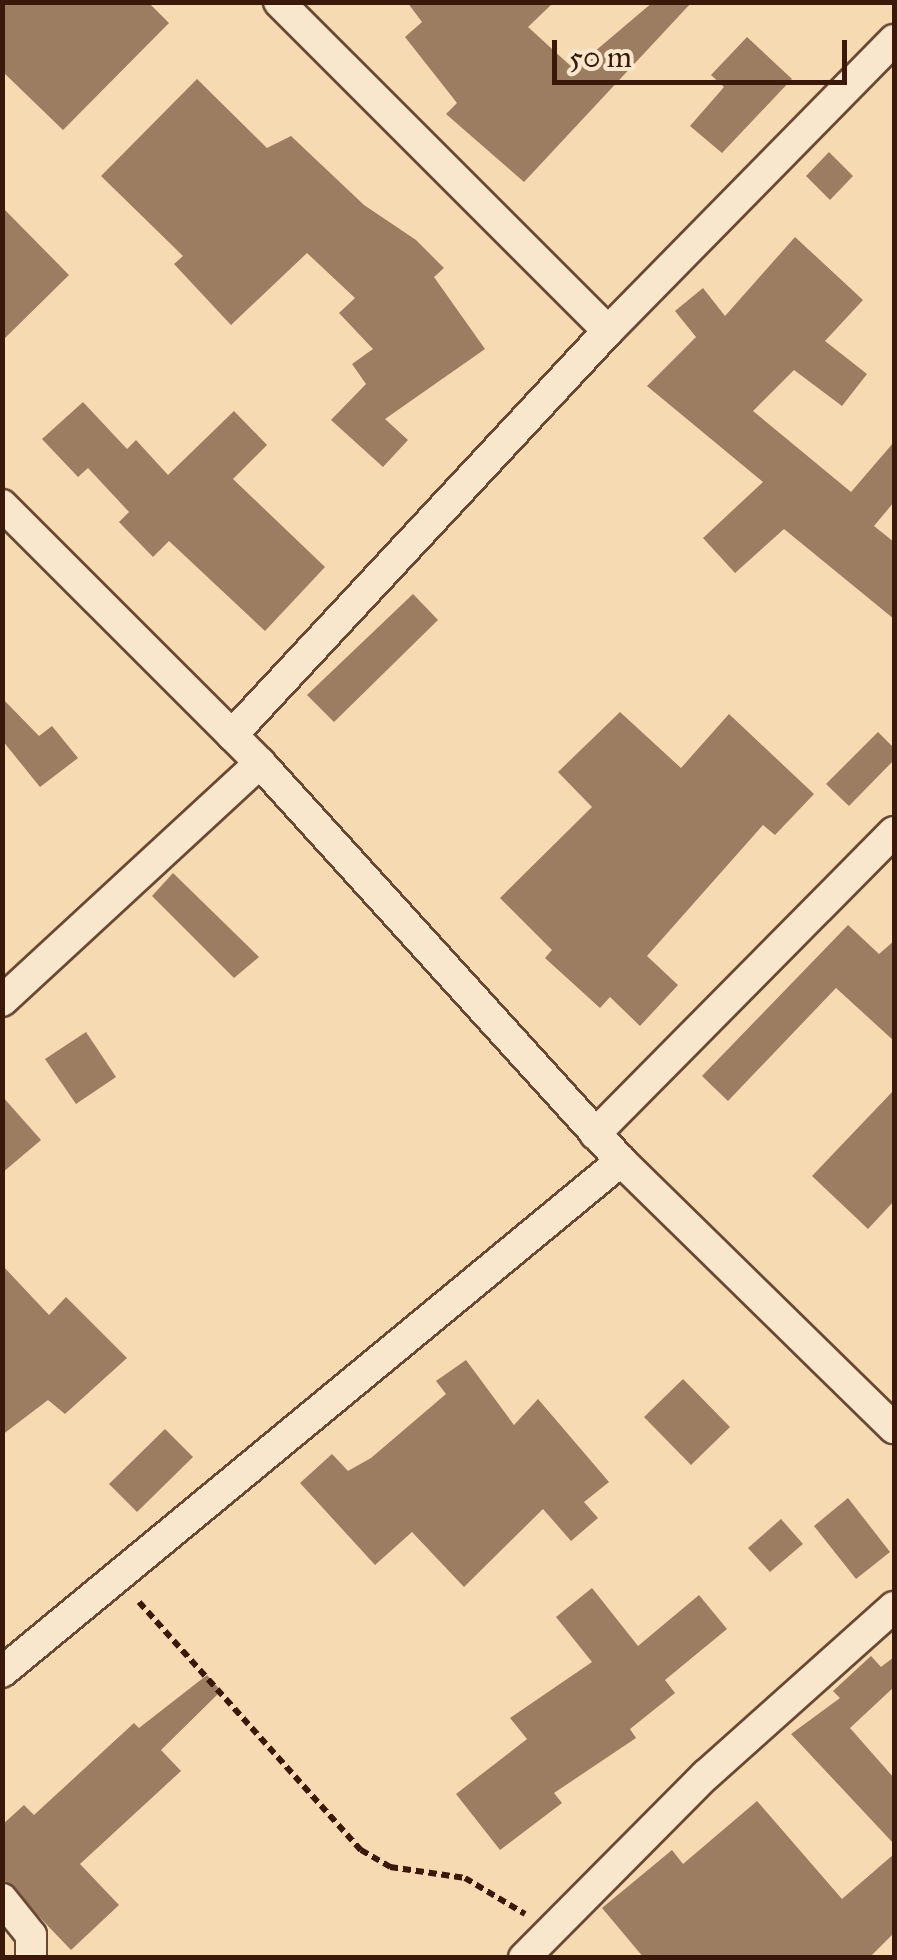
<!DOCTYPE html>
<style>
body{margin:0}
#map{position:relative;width:897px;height:1960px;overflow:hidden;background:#f5dab2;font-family:"IM FELL Great Primer",serif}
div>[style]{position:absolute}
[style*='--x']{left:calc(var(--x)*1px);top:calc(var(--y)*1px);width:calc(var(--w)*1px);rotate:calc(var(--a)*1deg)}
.building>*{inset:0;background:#9c7d61}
.path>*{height:6px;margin-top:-3px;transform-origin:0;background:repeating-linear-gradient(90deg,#3b190a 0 8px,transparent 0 13px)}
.roads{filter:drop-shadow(2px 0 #6a4934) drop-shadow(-2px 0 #6a4934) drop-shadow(0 2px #6a4934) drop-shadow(0 -2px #6a4934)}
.minor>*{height:30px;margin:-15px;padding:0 15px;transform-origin:15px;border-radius:15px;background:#f8e7cd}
span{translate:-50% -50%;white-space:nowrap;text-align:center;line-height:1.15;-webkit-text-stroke:9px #f8e7cd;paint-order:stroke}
.frame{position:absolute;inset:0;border:5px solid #3b190a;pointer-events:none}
.scale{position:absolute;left:552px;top:40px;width:295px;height:45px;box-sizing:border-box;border:5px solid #3b190a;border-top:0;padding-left:12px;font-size:30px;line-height:35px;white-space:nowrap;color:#3b190a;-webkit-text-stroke:8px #f8e7cd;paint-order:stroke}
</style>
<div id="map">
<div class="building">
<i style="clip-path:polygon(2px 2px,148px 2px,169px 23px,63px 130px,2px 71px)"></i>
<i style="clip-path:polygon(407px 2px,554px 2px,528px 27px,574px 69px,653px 2px,692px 2px,524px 182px,446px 114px,457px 103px,405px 37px,422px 22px)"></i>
<i style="clip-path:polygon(747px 37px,792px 79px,722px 153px,690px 126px,724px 87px,711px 75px)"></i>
<i style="clip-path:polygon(197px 79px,267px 148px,291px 136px,364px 205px,416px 240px,444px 268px,434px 277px,485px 349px,385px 419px,408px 440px,383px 467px,331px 420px,366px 384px,352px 364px,373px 349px,339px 313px,355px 298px,307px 253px,231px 325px,174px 264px,183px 256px,101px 176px)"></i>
<i style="clip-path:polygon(829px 152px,853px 176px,830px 200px,806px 176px)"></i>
<i style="clip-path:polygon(2px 207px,69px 275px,2px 341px)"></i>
<i style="clip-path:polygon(795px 237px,863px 300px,825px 341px,867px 374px,842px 406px,794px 370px,753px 411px,851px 492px,894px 442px,894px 502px,874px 526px,894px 542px,894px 619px,784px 529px,735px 573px,703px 538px,763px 482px,647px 386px,696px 337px,675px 311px,703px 288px,725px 316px)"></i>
<i style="clip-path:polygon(83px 402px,127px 449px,136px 440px,168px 475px,234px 411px,267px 445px,233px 479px,325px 567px,265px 631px,169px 541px,153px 557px,119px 522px,129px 512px,88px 468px,78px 477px,42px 439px)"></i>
<i style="clip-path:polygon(413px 594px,438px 620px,334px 722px,307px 695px)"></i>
<i style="clip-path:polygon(2px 698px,39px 736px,52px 726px,78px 758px,40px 787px,2px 740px)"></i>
<i style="clip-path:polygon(620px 712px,681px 768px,729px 714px,814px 794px,775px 835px,763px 825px,647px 956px,678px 985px,640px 1026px,610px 997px,600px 1008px,545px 958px,552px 950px,500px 898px,592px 807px,558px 772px)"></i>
<i style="clip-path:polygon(878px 732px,894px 748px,894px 760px,849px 806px,826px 784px)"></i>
<i style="clip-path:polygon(173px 873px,259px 957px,234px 978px,152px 896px)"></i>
<i style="clip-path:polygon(848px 925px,879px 954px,894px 941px,894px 1041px,836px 988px,728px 1101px,702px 1076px)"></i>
<i style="clip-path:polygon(86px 1032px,116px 1077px,76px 1104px,45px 1059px)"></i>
<i style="clip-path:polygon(894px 1090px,894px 1201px,868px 1229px,812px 1176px)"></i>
<i style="clip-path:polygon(2px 1096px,41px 1140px,2px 1173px)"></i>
<i style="clip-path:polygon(2px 1265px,49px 1315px,66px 1297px,127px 1358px,65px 1414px,48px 1400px,2px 1435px)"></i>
<i style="clip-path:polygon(466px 1360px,514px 1425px,538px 1399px,609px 1482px,584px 1502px,598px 1518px,571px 1541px,543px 1509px,464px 1587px,412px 1532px,375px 1565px,300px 1483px,332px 1454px,348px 1471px,371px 1458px,446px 1394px,436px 1381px)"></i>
<i style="clip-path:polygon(683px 1379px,730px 1427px,691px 1465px,644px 1417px)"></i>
<i style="clip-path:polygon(165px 1429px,193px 1457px,137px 1512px,109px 1484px)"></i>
<i style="clip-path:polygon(848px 1498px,890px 1552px,856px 1579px,814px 1526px)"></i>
<i style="clip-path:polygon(781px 1519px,803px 1544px,770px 1572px,748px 1548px)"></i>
<i style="clip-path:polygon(592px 1588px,638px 1646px,699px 1595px,727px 1629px,665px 1680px,675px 1693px,630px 1729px,636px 1738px,554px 1793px,562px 1803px,500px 1850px,456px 1794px,527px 1739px,510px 1718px,592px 1662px,556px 1617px)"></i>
<i style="clip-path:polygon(871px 1656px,881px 1667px,894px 1657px,894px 1687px,850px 1728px,894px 1778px,894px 1844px,791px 1734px,840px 1698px,833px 1691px)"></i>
<i style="clip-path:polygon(207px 1675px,221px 1691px,161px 1750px,181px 1771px,80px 1864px,119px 1905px,71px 1950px,2px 1878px,2px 1825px,24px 1805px,34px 1815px,134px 1723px,139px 1728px)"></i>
<i style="clip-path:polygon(757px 1801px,842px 1899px,894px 1854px,894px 1933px,869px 1958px,644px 1958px,602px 1908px,672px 1850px,683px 1864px)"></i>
</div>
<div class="path">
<i style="--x:139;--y:1602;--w:333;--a:48.2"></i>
<i style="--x:361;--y:1850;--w:34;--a:30"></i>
<i style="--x:390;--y:1867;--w:76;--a:8.3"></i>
<i style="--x:465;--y:1878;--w:70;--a:31"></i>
<i style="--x:421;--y:1958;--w:46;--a:0"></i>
</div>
<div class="roads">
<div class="minor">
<i style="--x:279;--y:2;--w:465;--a:45"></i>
<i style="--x:2;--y:505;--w:365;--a:45"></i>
<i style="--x:260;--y:763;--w:537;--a:47.79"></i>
<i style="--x:621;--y:1161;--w:382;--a:44.4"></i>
<i style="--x:232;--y:735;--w:552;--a:-47.06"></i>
<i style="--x:608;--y:331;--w:408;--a:-45.5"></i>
<i style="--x:2;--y:1001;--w:351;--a:-42.7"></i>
<i style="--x:595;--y:1134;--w:425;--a:-45.3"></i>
<i style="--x:2;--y:1672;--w:803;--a:-39.54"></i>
<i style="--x:2;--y:1899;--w:46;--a:51.1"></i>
<i style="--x:31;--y:1935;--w:23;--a:90"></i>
<i style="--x:524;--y:1958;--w:258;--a:-45.2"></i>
<i style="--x:706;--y:1775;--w:252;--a:-41.8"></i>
</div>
</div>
<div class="frame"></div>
<div class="scale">50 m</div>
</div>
